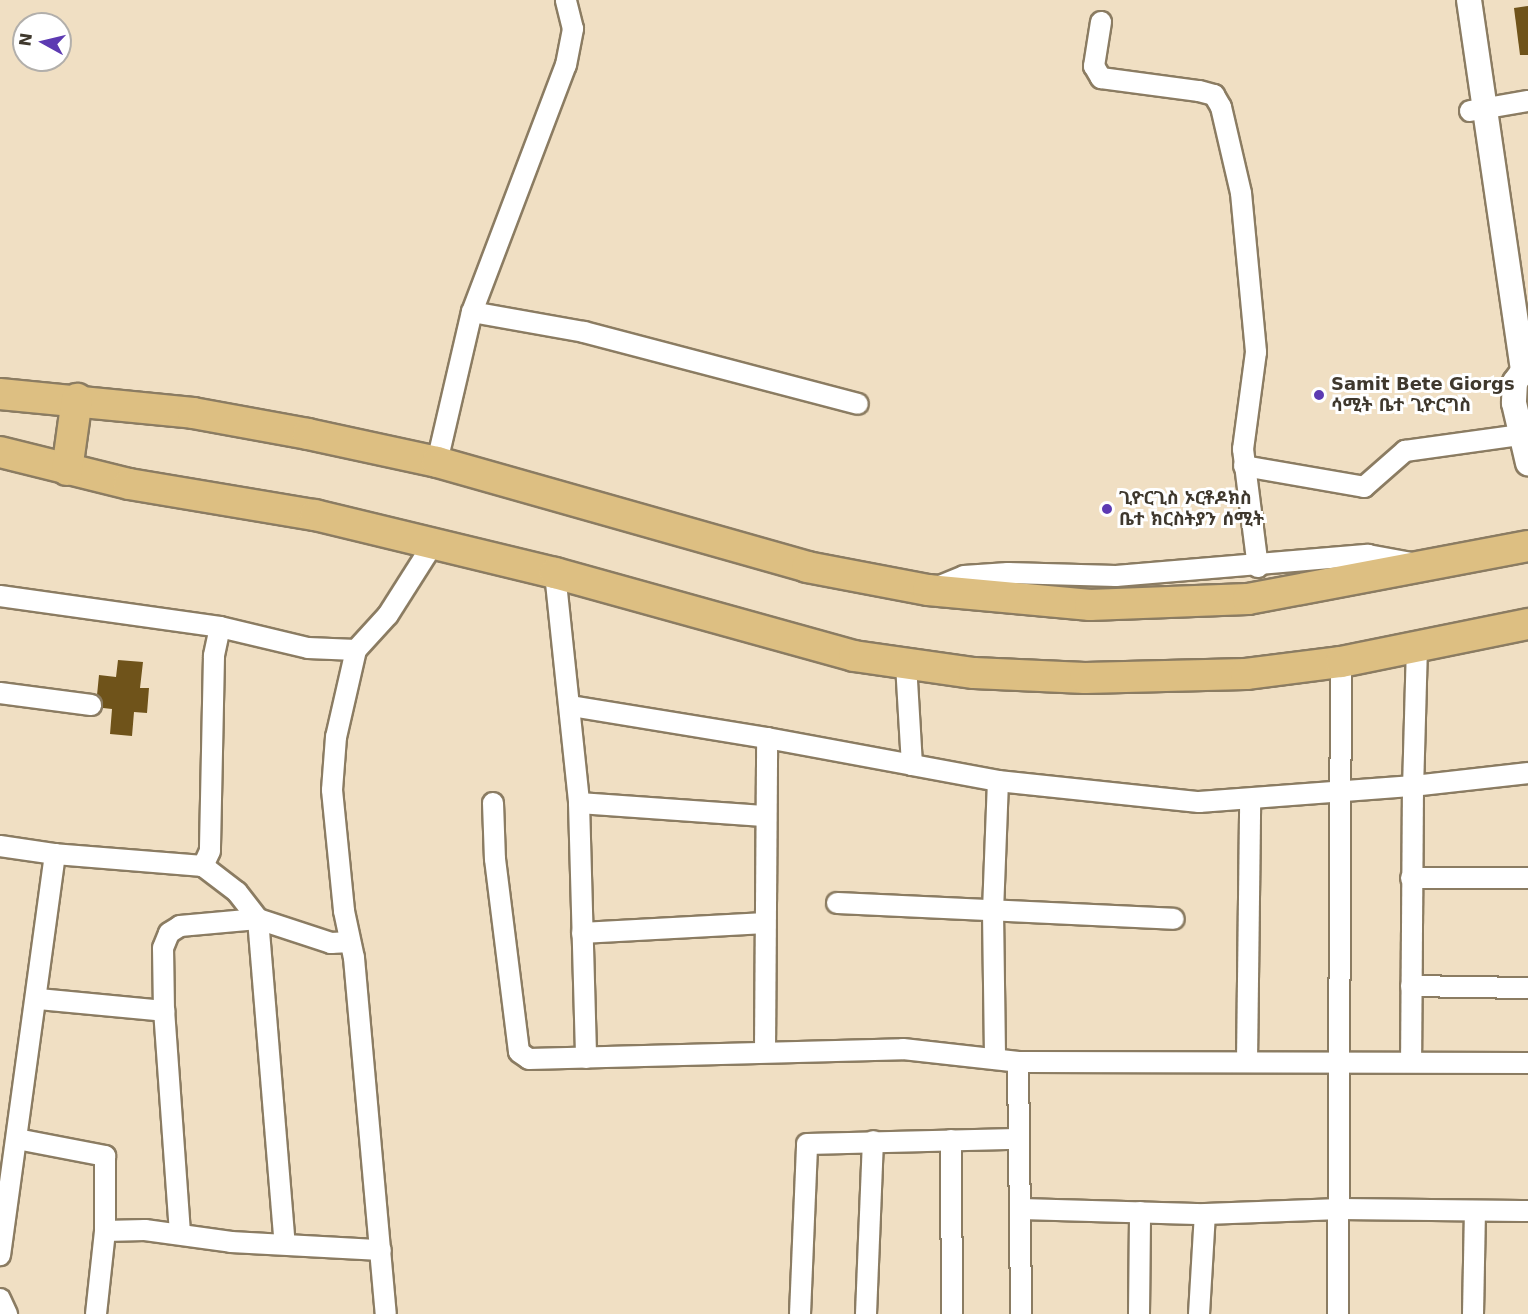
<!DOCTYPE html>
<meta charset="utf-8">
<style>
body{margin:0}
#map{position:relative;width:1528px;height:1314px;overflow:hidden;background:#f0dfc3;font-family:"DejaVu Sans","Noto Sans Ethiopic",sans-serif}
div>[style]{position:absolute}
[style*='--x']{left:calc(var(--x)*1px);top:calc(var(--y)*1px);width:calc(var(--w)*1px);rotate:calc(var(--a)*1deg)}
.building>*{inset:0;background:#6f531a}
.roads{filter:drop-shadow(2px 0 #8b7c62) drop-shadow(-2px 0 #8b7c62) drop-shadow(0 2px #8b7c62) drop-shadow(0 -2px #8b7c62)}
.minor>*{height:20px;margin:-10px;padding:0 10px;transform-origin:10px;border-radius:10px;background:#fff}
.tertiary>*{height:24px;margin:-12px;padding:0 12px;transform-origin:12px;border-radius:12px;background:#fff}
.primary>*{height:30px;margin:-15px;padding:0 15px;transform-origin:15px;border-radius:15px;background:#ddbf82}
.dots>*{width:16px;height:16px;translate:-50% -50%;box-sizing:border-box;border:3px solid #fff;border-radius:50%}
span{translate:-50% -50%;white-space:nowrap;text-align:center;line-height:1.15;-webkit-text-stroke:6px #fff;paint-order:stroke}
.poi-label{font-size:18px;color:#3f382d;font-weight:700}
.left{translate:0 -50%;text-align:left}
.north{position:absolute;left:12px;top:12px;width:60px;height:60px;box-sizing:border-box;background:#fff;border:2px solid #b2afab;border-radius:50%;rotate:278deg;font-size:16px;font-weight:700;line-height:24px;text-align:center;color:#3f382d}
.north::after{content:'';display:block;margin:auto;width:21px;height:27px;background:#5d3ab2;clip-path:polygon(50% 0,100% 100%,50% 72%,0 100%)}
</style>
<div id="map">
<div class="building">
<i style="clip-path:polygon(1528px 6px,1528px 55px,1520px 55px,1514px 8px)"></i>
<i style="clip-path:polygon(118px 660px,143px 662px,140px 688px,149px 688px,147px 713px,134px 712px,132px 736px,110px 734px,112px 709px,103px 708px,97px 695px,99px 675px,116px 677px)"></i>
</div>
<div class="roads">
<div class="minor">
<i style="--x:1101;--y:22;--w:45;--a:99"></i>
<i style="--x:1094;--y:66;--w:14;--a:60"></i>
<i style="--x:1101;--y:78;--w:99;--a:7.6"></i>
<i style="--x:1199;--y:91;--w:16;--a:15"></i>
<i style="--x:1214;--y:95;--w:14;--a:60"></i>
<i style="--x:1221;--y:107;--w:88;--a:76.9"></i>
<i style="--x:1241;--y:193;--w:160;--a:84.6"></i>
<i style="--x:1256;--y:352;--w:98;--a:97.6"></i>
<i style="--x:1243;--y:449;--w:119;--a:82.8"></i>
<i style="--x:1470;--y:111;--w:59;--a:-9.8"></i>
<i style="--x:472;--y:312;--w:114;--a:10.1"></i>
<i style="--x:584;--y:332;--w:283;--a:14.7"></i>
<i style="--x:437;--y:462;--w:154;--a:-76.9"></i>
<i style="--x:472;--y:312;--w:264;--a:-69.2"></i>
<i style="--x:566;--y:65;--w:37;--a:-79"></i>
<i style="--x:573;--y:29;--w:30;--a:-104"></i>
<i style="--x:1244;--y:466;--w:122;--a:9.9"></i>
<i style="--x:1364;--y:487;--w:55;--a:-41.3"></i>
<i style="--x:1405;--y:451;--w:117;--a:-7.9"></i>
<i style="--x:555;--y:573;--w:231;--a:84"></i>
<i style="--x:579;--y:803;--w:255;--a:88.4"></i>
<i style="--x:935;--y:588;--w:31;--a:-22"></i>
<i style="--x:964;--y:576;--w:44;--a:-3.9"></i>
<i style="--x:1008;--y:573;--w:108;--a:1.6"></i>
<i style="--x:1116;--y:576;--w:253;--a:-4.8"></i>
<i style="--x:1368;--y:555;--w:50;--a:10.4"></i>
<i style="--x:0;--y:596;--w:222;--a:8"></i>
<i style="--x:220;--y:627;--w:30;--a:102"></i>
<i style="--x:214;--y:656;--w:195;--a:91.2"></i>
<i style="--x:210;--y:851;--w:17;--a:115"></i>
<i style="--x:203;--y:866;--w:148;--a:-175.4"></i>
<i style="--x:220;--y:627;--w:90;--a:13.4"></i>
<i style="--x:308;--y:648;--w:48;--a:2.4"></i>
<i style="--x:356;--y:650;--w:47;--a:-47.6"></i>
<i style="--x:388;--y:615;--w:84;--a:-57.6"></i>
<i style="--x:1417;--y:646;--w:140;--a:91.6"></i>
<i style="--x:1413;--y:786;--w:116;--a:-6.4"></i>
<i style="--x:356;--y:650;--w:89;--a:102.9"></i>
<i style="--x:336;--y:737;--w:53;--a:94.3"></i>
<i style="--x:332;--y:790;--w:122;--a:84.3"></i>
<i style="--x:344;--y:911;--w:48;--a:78"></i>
<i style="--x:354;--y:958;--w:357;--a:84.9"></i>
<i style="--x:0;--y:693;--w:92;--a:7.5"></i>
<i style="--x:571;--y:706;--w:199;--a:9.3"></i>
<i style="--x:912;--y:765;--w:87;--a:10.5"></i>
<i style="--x:998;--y:781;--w:131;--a:92.2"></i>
<i style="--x:993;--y:912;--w:147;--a:89.2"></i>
<i style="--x:998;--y:781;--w:202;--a:6"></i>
<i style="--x:1199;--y:802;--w:215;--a:-4.3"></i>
<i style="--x:1413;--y:786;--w:276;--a:90.4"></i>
<i style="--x:493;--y:803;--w:56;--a:88"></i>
<i style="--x:495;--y:859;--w:194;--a:82.9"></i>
<i style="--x:519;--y:1052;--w:12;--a:35"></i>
<i style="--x:529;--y:1059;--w:374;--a:-1.5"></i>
<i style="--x:903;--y:1049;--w:116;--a:6.4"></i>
<i style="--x:1018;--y:1062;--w:510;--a:0.11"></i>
<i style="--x:579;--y:803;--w:185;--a:4"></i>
<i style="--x:0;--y:846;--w:56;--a:8.3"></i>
<i style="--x:55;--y:854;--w:405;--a:97.8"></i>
<i style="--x:203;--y:866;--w:43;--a:37.4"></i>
<i style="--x:237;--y:892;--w:34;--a:52"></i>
<i style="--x:258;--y:919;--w:326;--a:85.3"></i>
<i style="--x:1411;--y:878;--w:117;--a:0"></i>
<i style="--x:837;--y:903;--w:337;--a:2.7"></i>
<i style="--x:582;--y:933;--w:183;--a:-3.1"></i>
<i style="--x:1411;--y:986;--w:117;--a:1"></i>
<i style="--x:38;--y:999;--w:127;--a:5.4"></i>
<i style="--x:765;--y:1050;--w:312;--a:-89.6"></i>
<i style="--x:767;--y:738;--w:147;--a:10.5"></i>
<i style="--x:912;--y:765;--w:102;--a:-93.4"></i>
<i style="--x:1018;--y:1062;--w:252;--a:89.3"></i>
<i style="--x:1247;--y:1062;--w:261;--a:-89.3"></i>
<i style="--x:17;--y:1139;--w:90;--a:10.9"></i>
<i style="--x:105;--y:1156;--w:75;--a:90"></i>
<i style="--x:951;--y:1140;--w:174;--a:89.7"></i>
<i style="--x:1021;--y:1209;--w:184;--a:1.6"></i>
<i style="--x:1205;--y:1214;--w:135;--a:-2.1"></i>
<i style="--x:1340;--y:1209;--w:188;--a:0.6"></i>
<i style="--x:180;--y:1233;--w:223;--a:-94.1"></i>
<i style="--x:164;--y:1011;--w:63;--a:-90.9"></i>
<i style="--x:163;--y:948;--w:16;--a:-68"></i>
<i style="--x:169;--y:933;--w:13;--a:-32"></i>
<i style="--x:180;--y:926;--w:78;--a:-5.1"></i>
<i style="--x:258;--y:919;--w:77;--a:18.2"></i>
<i style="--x:331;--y:943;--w:19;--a:-3"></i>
<i style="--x:0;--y:1299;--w:17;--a:65"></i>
<i style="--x:96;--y:1314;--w:83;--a:-83.8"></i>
<i style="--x:105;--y:1231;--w:40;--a:-1.4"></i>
<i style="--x:145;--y:1230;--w:87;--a:7.9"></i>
<i style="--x:231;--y:1242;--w:150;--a:3.1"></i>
<i style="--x:800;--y:1314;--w:170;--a:-87.6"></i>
<i style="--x:807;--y:1144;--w:210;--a:-1.4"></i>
<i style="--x:866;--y:1314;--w:173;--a:-87.7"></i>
<i style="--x:1139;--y:1314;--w:102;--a:-89.4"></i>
<i style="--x:1199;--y:1314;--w:100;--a:-86.6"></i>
<i style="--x:1338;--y:1314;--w:652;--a:-89.74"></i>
<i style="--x:1473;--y:1314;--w:103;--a:-88.9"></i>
</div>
<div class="tertiary">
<i style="--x:1469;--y:0;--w:375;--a:81.7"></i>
<i style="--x:1523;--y:371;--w:14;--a:126"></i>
<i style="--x:1515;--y:382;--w:21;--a:93"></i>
<i style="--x:1514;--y:403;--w:62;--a:76.9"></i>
</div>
<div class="primary">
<i style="--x:0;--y:394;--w:194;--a:5.6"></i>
<i style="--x:193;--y:413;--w:117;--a:10.3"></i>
<i style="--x:308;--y:434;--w:132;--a:12.2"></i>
<i style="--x:437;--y:462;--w:385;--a:15.8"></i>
<i style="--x:807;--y:567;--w:123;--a:10.8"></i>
<i style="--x:928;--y:590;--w:163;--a:5.3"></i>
<i style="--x:1090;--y:605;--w:158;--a:-2.2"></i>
<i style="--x:1248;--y:599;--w:285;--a:-10.7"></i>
<i style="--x:0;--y:452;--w:133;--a:13.9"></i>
<i style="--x:129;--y:484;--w:189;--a:9.5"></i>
<i style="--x:315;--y:515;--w:247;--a:13.6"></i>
<i style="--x:555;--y:573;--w:310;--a:15.5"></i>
<i style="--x:854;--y:656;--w:121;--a:8.1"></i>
<i style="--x:974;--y:673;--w:111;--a:2.6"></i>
<i style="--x:1085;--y:678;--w:161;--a:-1.4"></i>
<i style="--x:1246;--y:674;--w:96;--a:-7.2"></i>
<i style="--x:1341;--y:662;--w:191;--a:-11.5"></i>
<i style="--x:67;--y:470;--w:72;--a:-82"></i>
</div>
</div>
<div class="dots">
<i style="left:1319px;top:395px;background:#5d3ab2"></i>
<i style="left:1107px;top:509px;background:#5d3ab2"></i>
</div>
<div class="poi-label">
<span class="left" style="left:1331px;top:395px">Samit Bete Giorgs<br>ሳሚት ቤተ ጊዮርግስ</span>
<span class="left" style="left:1119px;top:509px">ጊዮርጊስ ኦርቶዶክስ<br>ቤተ ክርስትያን ሰሚት</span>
</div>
<div class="north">N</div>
</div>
